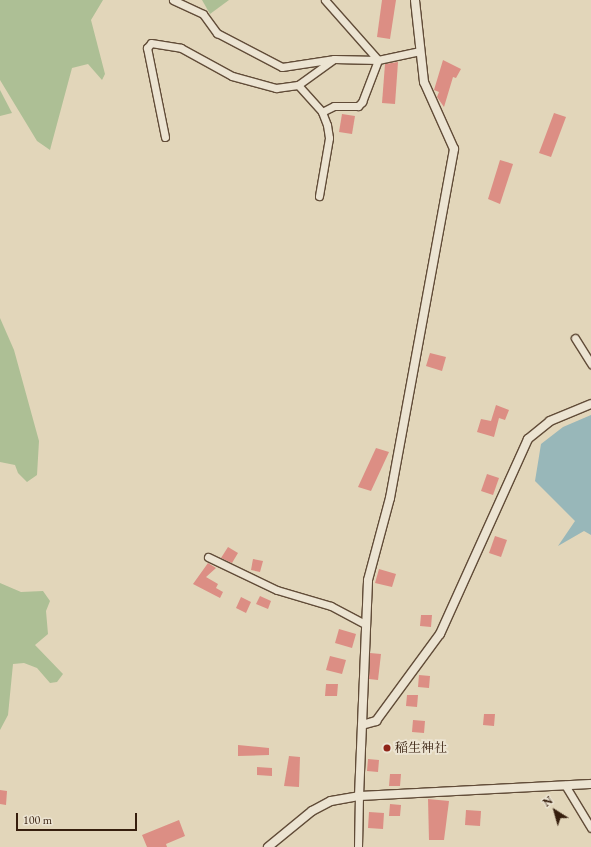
<!DOCTYPE html>
<meta charset="utf-8">
<style>
body{margin:0}
#map{position:relative;width:591px;height:847px;overflow:hidden;background:#e2d6ba;font-family:"EB Garamond","Noto Serif JP",serif}
div>[style]{position:absolute}
[style*='--x']{left:calc(var(--x)*1px);top:calc(var(--y)*1px);width:calc(var(--w)*1px);rotate:calc(var(--a)*1deg)}
.green>*{inset:0;background:#adbf95}
.water>*{inset:0;background:#98b7b9}
.building>*{inset:0;background:#dc8e84}
.roads{filter:drop-shadow(1px 0 #614c38) drop-shadow(-1px 0 #614c38) drop-shadow(0 1px #614c38) drop-shadow(0 -1px #614c38)}
.minor>*{height:7px;margin:-3.5px;padding:0 3.5px;transform-origin:3.5px;border-radius:3.5px;background:#ece4d2}
.tertiary>*{height:8px;margin:-4px;padding:0 4px;transform-origin:4px;border-radius:4px;background:#ece4d2}
.dots>*{width:11px;height:11px;translate:-50% -50%;box-sizing:border-box;border:2px solid #ece4d2;border-radius:50%}
span{translate:-50% -50%;white-space:nowrap;text-align:center;line-height:1.15;-webkit-text-stroke:4px #ece4d2;paint-order:stroke}
.poi-label{font-size:13px;color:#361e0d}
.left{translate:0 -50%;text-align:left}
.north{position:absolute;left:535px;top:791px;width:40px;height:40px;-webkit-text-stroke:3px #ece4d2;paint-order:stroke;rotate:323deg;font-size:11px;font-weight:700;line-height:16px;text-align:center;color:#361e0d}
.north::after{content:'';display:block;margin:auto;width:14px;height:18px;background:#361e0d;clip-path:polygon(50% 0,100% 100%,50% 72%,0 100%)}
.scale{position:absolute;left:16px;top:813px;width:121px;height:18px;box-sizing:border-box;border:2px solid #361e0d;border-top:0;padding-left:5px;font-size:12px;line-height:14px;white-space:nowrap;color:#361e0d;-webkit-text-stroke:3px #ece4d2;paint-order:stroke}
</style>
<div id="map">
<div class="green">
<i style="clip-path:polygon(0 0,103px 0,91px 20px,105px 74px,102px 80px,88px 64px,72px 68px,50px 150px,37px 141px,0 80px)"></i>
<i style="clip-path:polygon(202px 0,229px 0,210px 14px)"></i>
<i style="clip-path:polygon(0 90px,12px 113px,0 116px)"></i>
<i style="clip-path:polygon(0 318px,14px 350px,39px 441px,37px 475px,27px 482px,18px 473px,15px 465px,0 462px)"></i>
<i style="clip-path:polygon(0 583px,21px 592px,43px 591px,50px 601px,46px 611px,48px 634px,35px 645px,63px 674px,57px 682px,50px 683px,37px 668px,24px 663px,13px 664px,8px 715px,0 730px)"></i>
</div>
<div class="water">
<i style="clip-path:polygon(591px 415px,591px 535px,584px 531px,558px 546px,575px 521px,535px 481px,541px 444px,563px 427px)"></i>
</div>
<div class="building">
<i style="clip-path:polygon(382px 0,396px 0,390px 39px,377px 37px)"></i>
<i style="clip-path:polygon(443px 60px,461px 69px,456px 78px,453px 77px,444px 107px,437px 97px,439px 92px,434px 90px)"></i>
<i style="clip-path:polygon(398px 62px,395px 104px,382px 103px,385px 64px)"></i>
<i style="clip-path:polygon(554px 113px,566px 117px,551px 157px,539px 153px)"></i>
<i style="clip-path:polygon(342px 114px,355px 116px,352px 134px,339px 132px)"></i>
<i style="clip-path:polygon(500px 160px,513px 164px,500px 204px,488px 199px)"></i>
<i style="clip-path:polygon(430px 353px,446px 357px,442px 371px,426px 366px)"></i>
<i style="clip-path:polygon(496px 405px,509px 410px,505px 420px,499px 418px,494px 437px,477px 432px,481px 419px,491px 421px)"></i>
<i style="clip-path:polygon(376px 448px,389px 452px,371px 491px,358px 487px)"></i>
<i style="clip-path:polygon(487px 474px,499px 478px,493px 495px,481px 491px)"></i>
<i style="clip-path:polygon(495px 536px,507px 540px,501px 557px,489px 553px)"></i>
<i style="clip-path:polygon(228px 547px,238px 553px,232px 563px,221px 558px)"></i>
<i style="clip-path:polygon(253px 559px,263px 561px,260px 572px,251px 570px)"></i>
<i style="clip-path:polygon(208px 563px,216px 568px,206px 577px,218px 584px,216px 588px,223px 592px,220px 598px,193px 584px)"></i>
<i style="clip-path:polygon(379px 569px,396px 574px,392px 587px,375px 583px)"></i>
<i style="clip-path:polygon(260px 596px,271px 601px,268px 609px,256px 604px)"></i>
<i style="clip-path:polygon(241px 597px,251px 602px,246px 613px,236px 608px)"></i>
<i style="clip-path:polygon(421px 615px,432px 615px,431px 627px,420px 626px)"></i>
<i style="clip-path:polygon(339px 629px,356px 634px,352px 648px,335px 643px)"></i>
<i style="clip-path:polygon(370px 653px,381px 654px,378px 680px,369px 679px)"></i>
<i style="clip-path:polygon(330px 656px,346px 660px,342px 674px,326px 670px)"></i>
<i style="clip-path:polygon(419px 675px,430px 676px,429px 688px,418px 687px)"></i>
<i style="clip-path:polygon(326px 684px,338px 684px,337px 696px,325px 696px)"></i>
<i style="clip-path:polygon(407px 695px,418px 695px,417px 707px,406px 706px)"></i>
<i style="clip-path:polygon(484px 714px,495px 714px,494px 726px,483px 725px)"></i>
<i style="clip-path:polygon(413px 720px,425px 721px,424px 733px,412px 732px)"></i>
<i style="clip-path:polygon(238px 745px,269px 748px,269px 755px,238px 756px)"></i>
<i style="clip-path:polygon(289px 756px,300px 757px,299px 787px,284px 786px)"></i>
<i style="clip-path:polygon(368px 759px,379px 760px,378px 772px,367px 771px)"></i>
<i style="clip-path:polygon(257px 767px,272px 768px,272px 776px,257px 775px)"></i>
<i style="clip-path:polygon(390px 774px,401px 774px,400px 786px,389px 786px)"></i>
<i style="clip-path:polygon(0 790px,7px 791px,6px 805px,0 804px)"></i>
<i style="clip-path:polygon(428px 799px,449px 801px,444px 840px,429px 840px)"></i>
<i style="clip-path:polygon(390px 804px,401px 805px,400px 816px,389px 816px)"></i>
<i style="clip-path:polygon(466px 810px,481px 811px,480px 826px,465px 825px)"></i>
<i style="clip-path:polygon(369px 812px,384px 813px,383px 829px,368px 828px)"></i>
<i style="clip-path:polygon(179px 820px,185px 836px,166px 844px,167px 847px,147px 847px,142px 835px)"></i>
</div>
<div class="roads">
<div class="minor">
<i style="--x:173;--y:0;--w:33;--a:25"></i>
<i style="--x:203;--y:14;--w:24;--a:54"></i>
<i style="--x:217;--y:33;--w:73;--a:27.6"></i>
<i style="--x:282;--y:67;--w:53;--a:-8.7"></i>
<i style="--x:334;--y:59;--w:44;--a:1.3"></i>
<i style="--x:378;--y:60;--w:43;--a:-12.1"></i>
<i style="--x:325;--y:0;--w:80;--a:48.5"></i>
<i style="--x:298;--y:85;--w:36;--a:48"></i>
<i style="--x:322;--y:112;--w:14;--a:69"></i>
<i style="--x:327;--y:125;--w:13;--a:81"></i>
<i style="--x:329;--y:138;--w:59;--a:99.8"></i>
<i style="--x:322;--y:112;--w:13;--a:-27"></i>
<i style="--x:334;--y:106;--w:24;--a:0"></i>
<i style="--x:358;--y:106;--w:6;--a:-45"></i>
<i style="--x:362;--y:102;--w:45;--a:-69.1"></i>
<i style="--x:165;--y:137;--w:91;--a:-101.4"></i>
<i style="--x:147;--y:48;--w:6;--a:-51"></i>
<i style="--x:151;--y:43;--w:30;--a:9"></i>
<i style="--x:181;--y:48;--w:58;--a:28.8"></i>
<i style="--x:232;--y:76;--w:46;--a:15.3"></i>
<i style="--x:276;--y:88;--w:22;--a:-8"></i>
<i style="--x:298;--y:85;--w:44;--a:-35.8"></i>
<i style="--x:575;--y:338;--w:31;--a:58"></i>
<i style="--x:208;--y:557;--w:76;--a:25.6"></i>
<i style="--x:277;--y:590;--w:56;--a:16.5"></i>
<i style="--x:331;--y:606;--w:36;--a:28"></i>
<i style="--x:565;--y:785;--w:50;--a:58.8"></i>
<i style="--x:358;--y:847;--w:51;--a:-88.9"></i>
</div>
<div class="tertiary">
<i style="--x:362;--y:725;--w:15;--a:-16"></i>
<i style="--x:376;--y:721;--w:108;--a:-53.7"></i>
<i style="--x:440;--y:634;--w:214;--a:-65.7"></i>
<i style="--x:528;--y:439;--w:28;--a:-39"></i>
<i style="--x:550;--y:421;--w:44;--a:-22.5"></i>
<i style="--x:359;--y:796;--w:216;--a:-87.6"></i>
<i style="--x:368;--y:580;--w:85;--a:-75"></i>
<i style="--x:390;--y:498;--w:355;--a:-79.6"></i>
<i style="--x:454;--y:149;--w:73;--a:-114.1"></i>
<i style="--x:424;--y:82;--w:82;--a:-96.3"></i>
<i style="--x:268;--y:847;--w:57;--a:-39.3"></i>
<i style="--x:312;--y:811;--w:21;--a:-28"></i>
<i style="--x:331;--y:801;--w:28;--a:-10"></i>
<i style="--x:359;--y:796;--w:232;--a:-3"></i>
</div>
</div>
<div class="dots">
<i style="left:387px;top:748px;background:#8f2418"></i>
</div>
<div class="poi-label">
<span class="left" style="left:395px;top:748px">稲生神社</span>
</div>
<div class="north">N</div>
<div class="scale">100 m</div>
</div>
